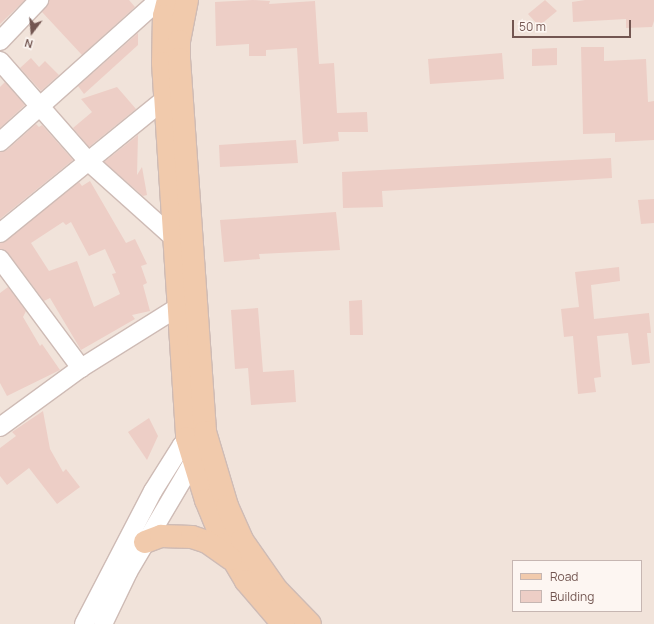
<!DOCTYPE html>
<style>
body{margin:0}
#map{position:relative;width:654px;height:624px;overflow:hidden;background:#fbf2eb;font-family:Manrope,sans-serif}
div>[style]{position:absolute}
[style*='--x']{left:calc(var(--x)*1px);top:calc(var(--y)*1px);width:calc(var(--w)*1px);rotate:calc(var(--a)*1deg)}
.residential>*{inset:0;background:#f1e3da}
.building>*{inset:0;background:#edcec6}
.roads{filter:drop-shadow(1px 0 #cebbb5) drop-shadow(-1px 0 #cebbb5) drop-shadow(0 1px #cebbb5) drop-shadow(0 -1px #cebbb5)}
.minor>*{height:18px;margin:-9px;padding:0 9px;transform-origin:9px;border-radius:9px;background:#fff}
.primary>*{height:22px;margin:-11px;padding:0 11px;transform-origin:11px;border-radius:11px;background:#f1caac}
span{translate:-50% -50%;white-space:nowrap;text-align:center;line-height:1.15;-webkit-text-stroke:4px #fdf6f2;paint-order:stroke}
.legend{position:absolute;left:512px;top:560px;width:130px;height:52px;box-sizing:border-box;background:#fdf6f2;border:1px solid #c6b6b2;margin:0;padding:5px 7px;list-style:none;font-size:12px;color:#735651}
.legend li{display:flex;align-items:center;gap:8px;height:20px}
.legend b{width:20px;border:1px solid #c6b6b2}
.north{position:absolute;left:12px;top:12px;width:40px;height:40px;-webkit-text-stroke:3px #fdf6f2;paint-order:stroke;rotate:196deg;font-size:11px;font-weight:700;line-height:16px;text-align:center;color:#735651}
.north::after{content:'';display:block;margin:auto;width:14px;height:18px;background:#735651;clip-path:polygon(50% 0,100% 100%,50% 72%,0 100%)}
.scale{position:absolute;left:512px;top:20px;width:119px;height:18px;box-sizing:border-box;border:2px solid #735651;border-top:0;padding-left:5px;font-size:12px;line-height:14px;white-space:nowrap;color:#735651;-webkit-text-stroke:3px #fdf6f2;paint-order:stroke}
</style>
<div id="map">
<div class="residential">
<i style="clip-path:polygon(evenodd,0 0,654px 0,654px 624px,0 624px,0 0,513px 561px,641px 561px,641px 611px,513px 611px,513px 561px)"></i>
</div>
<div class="building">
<i style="clip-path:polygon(0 0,25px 0,0 24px)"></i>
<i style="clip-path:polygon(49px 0,129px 0,135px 7px,82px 55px,42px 12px)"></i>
<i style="clip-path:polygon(253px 0,270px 1px,269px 4px,315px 1px,319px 64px,334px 63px,337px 113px,367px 112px,368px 132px,338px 132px,339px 141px,303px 144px,297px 48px,266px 50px,266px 56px,249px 56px,249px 44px,216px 46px,215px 2px)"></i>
<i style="clip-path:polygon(545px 0,557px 11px,539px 26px,528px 14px)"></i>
<i style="clip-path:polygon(585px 0,654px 0,654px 21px,652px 27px,626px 28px,626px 19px,573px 22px,572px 2px)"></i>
<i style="clip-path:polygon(138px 33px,138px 45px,84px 94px,78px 86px)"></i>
<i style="clip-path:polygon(581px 47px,604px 47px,604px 61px,646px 59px,648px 102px,654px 101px,654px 140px,615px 142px,615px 133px,583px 134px)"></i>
<i style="clip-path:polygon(557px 48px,557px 65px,532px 66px,532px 49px)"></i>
<i style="clip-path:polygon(502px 53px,504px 79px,430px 84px,428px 59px)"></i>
<i style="clip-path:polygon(31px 58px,39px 67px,45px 61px,59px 75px,41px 91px,20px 68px)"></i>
<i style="clip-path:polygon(5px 82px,25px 105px,0 128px,0 87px)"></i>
<i style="clip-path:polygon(117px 87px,136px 109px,89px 147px,73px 128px,92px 112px,81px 99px)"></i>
<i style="clip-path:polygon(36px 124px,39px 127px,42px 125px,73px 160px,0 219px,0 152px,7px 150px)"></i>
<i style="clip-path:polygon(138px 135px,137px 175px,142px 167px,147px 195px,143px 196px,104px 162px)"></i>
<i style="clip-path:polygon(296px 140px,298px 163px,220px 167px,219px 145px)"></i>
<i style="clip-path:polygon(611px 158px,612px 178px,382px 191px,383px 207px,343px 208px,342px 172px)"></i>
<i style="clip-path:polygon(evenodd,90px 181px,126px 243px,135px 239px,147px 264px,141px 266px,147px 283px,143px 285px,150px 311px,132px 315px,135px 319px,81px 350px,50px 298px,44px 301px,8px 253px,0 249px,0 243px,79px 182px,82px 186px,90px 181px,63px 222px,66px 225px,71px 222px,89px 256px,105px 249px,116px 273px,112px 274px,120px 294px,94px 307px,77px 261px,49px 271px,31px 243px,63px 222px)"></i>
<i style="clip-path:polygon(654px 199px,654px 223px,641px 224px,638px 200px)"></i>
<i style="clip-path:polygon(336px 212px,340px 250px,259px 254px,260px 259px,224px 262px,220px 220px)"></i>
<i style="clip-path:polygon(619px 267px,620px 281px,591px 285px,594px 319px,649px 313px,651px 333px,647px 333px,650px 363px,632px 365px,628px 333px,597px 336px,601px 377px,594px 378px,596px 392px,578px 394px,573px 336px,564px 337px,561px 309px,579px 307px,575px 272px)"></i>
<i style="clip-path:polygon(8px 287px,26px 311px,23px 317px,40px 346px,42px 344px,60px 370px,7px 396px,0 383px,0 293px)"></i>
<i style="clip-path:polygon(362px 300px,363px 335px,350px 335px,349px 301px)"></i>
<i style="clip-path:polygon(258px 308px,263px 372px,294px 370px,296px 402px,251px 405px,248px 368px,235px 369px,231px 310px)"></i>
<i style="clip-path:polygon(43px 411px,50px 449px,63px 472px,66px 469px,80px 487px,57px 504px,29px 468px,7px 485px,0 476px,0 448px,16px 436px,12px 432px)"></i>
<i style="clip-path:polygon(149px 418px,158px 436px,147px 460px,128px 432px)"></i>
</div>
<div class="roads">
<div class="minor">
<i style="--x:0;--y:41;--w:57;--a:-46.4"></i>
<i style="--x:0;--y:61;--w:133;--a:48.7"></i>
<i style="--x:88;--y:161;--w:117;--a:41.9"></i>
<i style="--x:0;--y:142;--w:213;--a:-41.8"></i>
<i style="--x:0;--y:233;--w:213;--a:-39.1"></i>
<i style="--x:0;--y:259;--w:136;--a:53.4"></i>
<i style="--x:0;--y:427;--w:100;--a:-36.1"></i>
<i style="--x:81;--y:368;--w:117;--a:-32.1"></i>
<i style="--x:84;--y:624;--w:150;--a:-62.6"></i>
<i style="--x:153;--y:491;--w:54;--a:-57.8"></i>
<i style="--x:182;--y:445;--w:18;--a:-38"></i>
<i style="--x:103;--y:624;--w:58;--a:-64.3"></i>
<i style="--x:128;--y:572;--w:139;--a:-59.4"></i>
</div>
<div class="primary">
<i style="--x:168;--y:0;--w:16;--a:104"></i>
<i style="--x:164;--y:16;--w:47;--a:91.2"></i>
<i style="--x:163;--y:63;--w:376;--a:86.3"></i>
<i style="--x:187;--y:438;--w:65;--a:73"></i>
<i style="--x:206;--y:500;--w:48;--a:67.8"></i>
<i style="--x:224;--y:544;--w:43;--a:59.3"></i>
<i style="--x:246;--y:581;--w:57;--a:49.3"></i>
<i style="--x:187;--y:0;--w:42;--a:101"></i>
<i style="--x:179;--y:41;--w:18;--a:90"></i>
<i style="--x:179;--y:59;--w:374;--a:86"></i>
<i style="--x:205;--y:432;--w:77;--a:73.4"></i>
<i style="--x:227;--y:506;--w:37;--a:66"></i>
<i style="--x:242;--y:540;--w:61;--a:55"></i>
<i style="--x:277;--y:590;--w:47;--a:45.9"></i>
<i style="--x:145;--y:542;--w:17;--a:-21"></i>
<i style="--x:161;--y:536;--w:31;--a:2"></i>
<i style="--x:192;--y:537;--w:16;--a:18"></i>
<i style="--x:207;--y:542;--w:29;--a:35"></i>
</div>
</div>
<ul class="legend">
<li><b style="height:5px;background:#f1caac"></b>Road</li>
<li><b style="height:11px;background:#edcec6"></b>Building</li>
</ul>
<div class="north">N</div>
<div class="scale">50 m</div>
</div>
